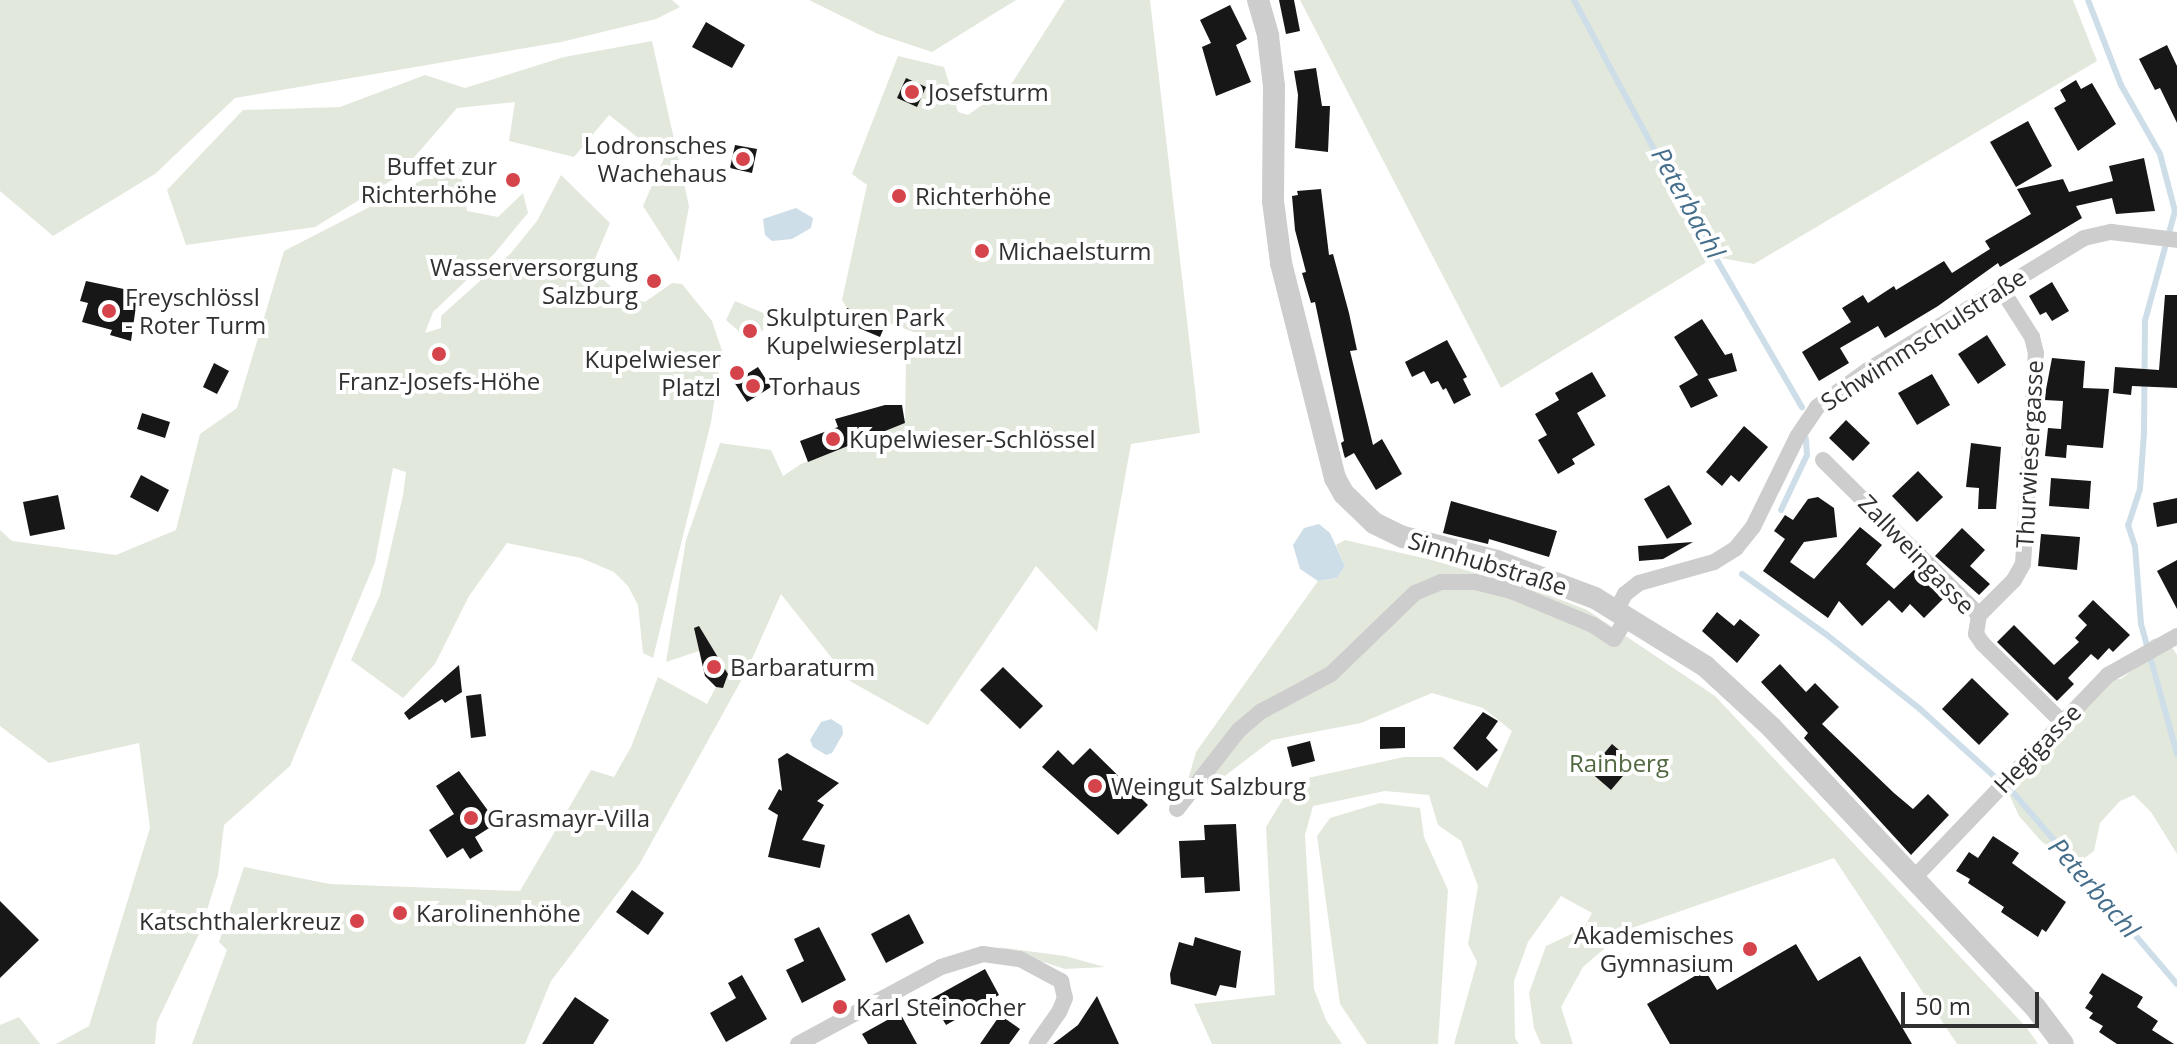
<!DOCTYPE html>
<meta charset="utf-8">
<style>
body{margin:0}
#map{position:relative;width:2177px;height:1044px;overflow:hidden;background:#fff;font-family:"Open Sans",sans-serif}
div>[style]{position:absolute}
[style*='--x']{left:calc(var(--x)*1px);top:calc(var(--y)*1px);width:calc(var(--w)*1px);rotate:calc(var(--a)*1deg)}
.green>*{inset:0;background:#e3e8dc}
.water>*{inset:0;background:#cedee9}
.stream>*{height:6px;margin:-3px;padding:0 3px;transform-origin:3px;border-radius:3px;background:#cedee9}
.building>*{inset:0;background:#171717}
.minor>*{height:16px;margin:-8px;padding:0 8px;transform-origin:8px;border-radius:8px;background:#cdcdcd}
.tertiary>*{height:22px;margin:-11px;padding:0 11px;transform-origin:11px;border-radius:11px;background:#cdcdcd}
.dots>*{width:22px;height:22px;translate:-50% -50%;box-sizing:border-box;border:4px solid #fff;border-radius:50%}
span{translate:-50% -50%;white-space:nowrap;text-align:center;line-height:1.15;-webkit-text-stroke:8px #fff;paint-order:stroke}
.poi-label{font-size:24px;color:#303030}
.left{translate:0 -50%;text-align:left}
.right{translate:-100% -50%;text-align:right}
.street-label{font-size:24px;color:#303030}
.park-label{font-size:24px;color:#526841}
.water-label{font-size:26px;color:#456e8b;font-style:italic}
.scale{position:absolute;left:1901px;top:992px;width:138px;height:36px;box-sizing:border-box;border:4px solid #303030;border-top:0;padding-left:10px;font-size:24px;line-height:28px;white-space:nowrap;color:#303030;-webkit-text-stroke:6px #fff;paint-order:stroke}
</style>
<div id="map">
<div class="green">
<i style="clip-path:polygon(0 0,672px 0,680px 7px,656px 19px,561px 42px,235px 98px,155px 174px,53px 236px,0 191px)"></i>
<i style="clip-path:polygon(809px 0,1016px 0,932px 52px,878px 34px)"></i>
<i style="clip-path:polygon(1065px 0,1150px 0,1200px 433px,1131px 444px,1097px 632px,1036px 566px,928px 725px,850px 681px,781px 594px,747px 670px,639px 865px,551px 981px,525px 1044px,192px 1044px,227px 950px,219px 942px,244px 867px,330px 884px,520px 891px,591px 770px,614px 777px,631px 747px,658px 677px,707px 704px,716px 687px,724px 686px,728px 674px,711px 647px,666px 662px,686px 540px,720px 443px,771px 450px,783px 476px,801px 464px,905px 423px,906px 360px,919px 334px,847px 308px,842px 300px,867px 185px,852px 174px,898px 56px,944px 67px,958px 112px,968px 115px,1012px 83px)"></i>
<i style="clip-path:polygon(1300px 0,2073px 0,2097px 61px,1754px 264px,1721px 258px,1710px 260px,1501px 388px)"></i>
<i style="clip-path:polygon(652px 41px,689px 206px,679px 262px,643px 206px,664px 158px,609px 115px,574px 157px,509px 141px,515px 102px,457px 108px,397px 177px,315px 227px,186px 245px,167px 190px,243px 110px,340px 107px,425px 75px,465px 88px,564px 57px)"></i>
<i style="clip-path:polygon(459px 161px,467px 211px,498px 217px,523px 193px,528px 213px,494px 254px,433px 312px,425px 333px,441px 328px,441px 316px,511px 253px,537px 221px,561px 175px,610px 223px,591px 268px,621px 296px,645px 302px,672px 283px,682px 284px,712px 321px,722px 351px,711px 422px,653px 658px,643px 653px,638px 605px,628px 586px,614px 572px,581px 558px,507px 543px,469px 596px,435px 664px,403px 698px,351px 660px,380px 595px,403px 495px,406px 472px,393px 468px,375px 562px,290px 766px,224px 825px,218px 875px,200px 932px,157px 1022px,155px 1044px,56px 1044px,89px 1026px,150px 828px,139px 743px,49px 763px,0 726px,0 530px,12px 541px,116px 555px,176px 530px,200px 434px,237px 408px,284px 251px)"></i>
<i style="clip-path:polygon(735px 301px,773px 317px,752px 343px,726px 320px)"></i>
<i style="clip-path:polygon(1345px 540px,1497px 575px,1587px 610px,1715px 696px,2027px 1028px,2038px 1044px,1957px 1044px,1834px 858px,1626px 930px,1583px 967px,1561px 1007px,1573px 1044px,1541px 1044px,1534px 1028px,1529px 993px,1546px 946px,1584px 928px,1592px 913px,1561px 896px,1528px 942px,1514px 981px,1515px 1038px,1519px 1044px,1454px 1044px,1477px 962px,1468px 944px,1478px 886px,1461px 841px,1438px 825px,1429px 795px,1385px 791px,1313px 806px,1305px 835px,1314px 989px,1326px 1020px,1342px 1044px,1212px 1044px,1194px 1004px,1275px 995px,1266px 827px,1294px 781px,1404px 757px,1442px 757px,1487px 788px,1512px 731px,1483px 708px,1432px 693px,1361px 723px,1272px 740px,1213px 785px,1188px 780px,1196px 752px,1318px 581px,1337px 578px,1345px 566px,1336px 545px)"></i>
<i style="clip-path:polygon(2165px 637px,2177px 655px,2177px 854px,2151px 812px,2134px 795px,2120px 801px,2100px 823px,2094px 851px,2074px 866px,2041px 841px,2019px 816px,2009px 794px,2009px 768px,2046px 732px,2068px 729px,2093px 680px,2121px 679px,2137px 667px,2139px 649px,2153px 639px)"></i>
<i style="clip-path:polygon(1380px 803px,1420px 808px,1424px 837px,1448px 890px,1438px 1044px,1367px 1044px,1340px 1004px,1317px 836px,1330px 818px)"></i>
<i style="clip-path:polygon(998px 947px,1065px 956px,1105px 967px,1065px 969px)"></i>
<i style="clip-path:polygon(19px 1017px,40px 1044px,0 1044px,0 1025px)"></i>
</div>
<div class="water">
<i style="clip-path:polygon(796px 208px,813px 218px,811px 228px,792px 239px,772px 241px,765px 235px,763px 219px)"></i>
<i style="clip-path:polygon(1319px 524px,1330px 533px,1345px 566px,1337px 578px,1318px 581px,1300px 569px,1293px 545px,1304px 528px)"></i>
<i style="clip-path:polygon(831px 719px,842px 726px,843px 734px,832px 753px,826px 755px,813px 747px,810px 740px,821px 722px)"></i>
</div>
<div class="stream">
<i style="--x:1574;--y:0;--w:201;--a:61.8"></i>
<i style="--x:1669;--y:177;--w:266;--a:60"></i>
<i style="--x:2088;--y:0;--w:91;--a:68.8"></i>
<i style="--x:2121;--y:85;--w:79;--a:60.5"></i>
<i style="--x:2160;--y:154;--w:59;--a:75.3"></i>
<i style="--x:2175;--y:211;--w:114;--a:105.3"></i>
<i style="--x:2145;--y:321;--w:112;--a:90.5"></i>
<i style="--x:2144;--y:433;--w:56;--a:94.1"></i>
<i style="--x:2140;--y:489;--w:38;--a:108"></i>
<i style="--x:2128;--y:525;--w:22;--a:72"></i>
<i style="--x:2135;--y:546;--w:78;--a:85.6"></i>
<i style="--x:2141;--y:624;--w:135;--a:74.5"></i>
<i style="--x:1781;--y:510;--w:61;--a:-64.7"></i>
<i style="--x:1807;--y:455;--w:16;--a:-94"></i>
<i style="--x:1742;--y:574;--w:105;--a:35.7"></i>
<i style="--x:1827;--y:635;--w:119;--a:38.5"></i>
<i style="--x:1920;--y:709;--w:100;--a:42.2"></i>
<i style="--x:2012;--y:791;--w:254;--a:49.5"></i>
</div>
<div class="building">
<i style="clip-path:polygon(1279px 0,1294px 0,1300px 31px,1286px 34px)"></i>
<i style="clip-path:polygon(1230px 5px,1247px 39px,1236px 45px,1251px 82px,1216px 96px,1202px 47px,1211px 43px,1200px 20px)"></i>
<i style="clip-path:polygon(706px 22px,745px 45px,732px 68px,692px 47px)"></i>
<i style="clip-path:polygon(2167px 45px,2177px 66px,2177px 123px,2160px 88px,2155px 90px,2139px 59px)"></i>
<i style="clip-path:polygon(1316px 68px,1322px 106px,1330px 106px,1328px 152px,1295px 148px,1298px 95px,1294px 71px)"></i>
<i style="clip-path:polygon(906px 78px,926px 87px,917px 107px,897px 98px)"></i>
<i style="clip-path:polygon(2076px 80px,2081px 89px,2092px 83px,2116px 124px,2078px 151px,2054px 108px,2066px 101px,2060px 90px)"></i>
<i style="clip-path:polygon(2028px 121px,2052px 166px,2016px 187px,1990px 142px)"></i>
<i style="clip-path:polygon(735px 145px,757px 149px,752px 173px,730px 168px)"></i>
<i style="clip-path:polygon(2144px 158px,2155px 211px,2116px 214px,2112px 198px,2076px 206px,2082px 218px,2000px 267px,1998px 263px,1938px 306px,1885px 338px,1878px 326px,1840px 348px,1849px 363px,1819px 381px,1802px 352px,1851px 322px,1842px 308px,1863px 295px,1868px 303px,1894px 286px,1896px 290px,1944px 261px,1952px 273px,1990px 249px,1985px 241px,2031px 214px,2017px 189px,2063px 179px,2069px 192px,2113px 181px,2109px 166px)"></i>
<i style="clip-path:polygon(1321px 189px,1329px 255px,1333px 254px,1349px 313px,1357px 350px,1350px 351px,1373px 445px,1382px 439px,1402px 474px,1376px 490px,1354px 453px,1345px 458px,1344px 455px,1341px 443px,1344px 441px,1315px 302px,1311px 303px,1302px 273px,1306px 272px,1295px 230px,1292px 196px,1298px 195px,1297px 191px)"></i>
<i style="clip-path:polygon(86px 281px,138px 292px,131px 341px,110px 335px,112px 330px,82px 322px,88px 303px,80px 301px)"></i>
<i style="clip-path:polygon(2052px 282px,2069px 311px,2052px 321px,2046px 312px,2040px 315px,2029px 296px)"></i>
<i style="clip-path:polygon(2165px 295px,2177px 295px,2177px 388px,2132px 386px,2131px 395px,2113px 393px,2115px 367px,2159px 370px)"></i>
<i style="clip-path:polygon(847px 308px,886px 323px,880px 337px,842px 321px)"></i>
<i style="clip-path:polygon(1702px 319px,1725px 355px,1732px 353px,1737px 371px,1708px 379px,1718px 396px,1691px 408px,1679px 386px,1698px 375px,1674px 337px)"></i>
<i style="clip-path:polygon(1987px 335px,2006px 365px,1978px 384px,1958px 354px)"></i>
<i style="clip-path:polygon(1447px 340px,1467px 377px,1463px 379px,1471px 395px,1454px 404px,1446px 388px,1443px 390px,1438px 381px,1431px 384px,1424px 371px,1412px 377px,1405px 362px)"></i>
<i style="clip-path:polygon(2052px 358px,2085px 361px,2083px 388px,2109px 389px,2103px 448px,2067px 445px,2066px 458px,2045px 456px,2048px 428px,2061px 429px,2063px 401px,2044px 400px)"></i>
<i style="clip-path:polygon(214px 363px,229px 371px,217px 394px,203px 387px)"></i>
<i style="clip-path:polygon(758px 367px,771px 387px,747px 402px,734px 382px)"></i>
<i style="clip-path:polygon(1592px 372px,1606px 396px,1577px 413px,1595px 445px,1572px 459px,1575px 464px,1558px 474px,1538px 440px,1547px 435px,1535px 414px,1559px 400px,1555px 393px)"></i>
<i style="clip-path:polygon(1932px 374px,1950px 405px,1917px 425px,1898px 393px)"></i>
<i style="clip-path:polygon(885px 405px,902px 405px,905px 423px,808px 462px,800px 441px,838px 427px,835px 419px)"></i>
<i style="clip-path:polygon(142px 413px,170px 422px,165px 438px,137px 429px)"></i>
<i style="clip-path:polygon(1846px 420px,1870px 443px,1853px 461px,1829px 438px)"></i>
<i style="clip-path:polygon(1744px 426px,1768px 447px,1739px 482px,1731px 475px,1722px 486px,1706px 472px)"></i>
<i style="clip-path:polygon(1971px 443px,2001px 447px,1996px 509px,1978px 509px,1979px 488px,1966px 487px)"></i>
<i style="clip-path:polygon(1918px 471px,1943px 497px,1917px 522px,1892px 496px)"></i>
<i style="clip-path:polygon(141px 475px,169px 490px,158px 512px,130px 497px)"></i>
<i style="clip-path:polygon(2051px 478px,2091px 481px,2089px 509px,2049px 506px)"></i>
<i style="clip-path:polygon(1669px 485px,1692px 524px,1667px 539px,1644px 499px)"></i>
<i style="clip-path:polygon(58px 495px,65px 529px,30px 536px,23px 502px)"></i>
<i style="clip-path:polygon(1818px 497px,1834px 508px,1837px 537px,1804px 542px,1790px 562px,1814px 579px,1860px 527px,1882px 545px,1866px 564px,1894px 589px,1916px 568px,1945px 597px,1924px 618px,1910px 604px,1902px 613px,1889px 600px,1862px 626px,1839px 601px,1828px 618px,1763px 571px,1785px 539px,1774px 531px,1785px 515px,1793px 520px,1808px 499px)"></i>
<i style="clip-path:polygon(2177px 498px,2177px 523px,2157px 527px,2153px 503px)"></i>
<i style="clip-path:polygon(1451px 501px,1557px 531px,1549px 557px,1489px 539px,1488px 544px,1443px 533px)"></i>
<i style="clip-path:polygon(1962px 528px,1985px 550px,1970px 566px,1990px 584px,1979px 595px,1935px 556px)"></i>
<i style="clip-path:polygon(2041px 534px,2080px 537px,2077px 570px,2038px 566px)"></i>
<i style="clip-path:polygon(1693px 542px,1663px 559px,1639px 561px,1638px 546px)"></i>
<i style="clip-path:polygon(2177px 560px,2177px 609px,2157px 571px)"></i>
<i style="clip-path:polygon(2093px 600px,2130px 635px,2113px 652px,2109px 648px,2098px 660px,2091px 654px,2068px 678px,2074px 684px,2057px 701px,1997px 642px,2014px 625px,2054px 665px,2079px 642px,2075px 638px,2087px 625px,2078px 616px)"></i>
<i style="clip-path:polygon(1717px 612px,1734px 626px,1740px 619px,1760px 635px,1737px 663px,1702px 631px)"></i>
<i style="clip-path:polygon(699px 626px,728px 674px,723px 688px,716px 687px,705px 676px,694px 628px)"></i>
<i style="clip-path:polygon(1780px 664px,1806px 692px,1815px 683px,1839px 707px,1822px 724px,1894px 793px,1913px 809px,1928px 794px,1949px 815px,1911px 855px,1804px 738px,1808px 733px,1761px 682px)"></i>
<i style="clip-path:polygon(459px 665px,462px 692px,445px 703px,442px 699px,409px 720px,404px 713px)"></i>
<i style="clip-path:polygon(1003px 667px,1043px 706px,1020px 729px,980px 690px)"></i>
<i style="clip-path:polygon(1972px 678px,2009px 714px,1979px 745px,1942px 709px)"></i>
<i style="clip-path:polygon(481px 694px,486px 736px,471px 738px,466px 696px)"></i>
<i style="clip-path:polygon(1483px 712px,1498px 721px,1486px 738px,1498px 750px,1477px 771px,1453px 748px)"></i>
<i style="clip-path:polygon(1380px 727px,1405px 727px,1405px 748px,1380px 749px)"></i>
<i style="clip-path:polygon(1310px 741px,1315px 761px,1292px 767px,1287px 747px)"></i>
<i style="clip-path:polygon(1612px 744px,1634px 763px,1611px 790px,1589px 771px)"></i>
<i style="clip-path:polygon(1090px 748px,1148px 805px,1118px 835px,1042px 767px,1058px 750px,1073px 765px)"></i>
<i style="clip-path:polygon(787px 753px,839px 783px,817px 801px,824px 805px,802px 840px,825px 845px,820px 868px,768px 857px,778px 815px,768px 809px,779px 789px,782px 791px,778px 759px)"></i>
<i style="clip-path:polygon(459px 771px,497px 823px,475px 837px,483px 851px,470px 859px,463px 848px,447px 858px,429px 830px,454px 814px,436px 786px)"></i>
<i style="clip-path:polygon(1236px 824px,1240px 891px,1205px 893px,1204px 877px,1181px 878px,1179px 841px,1205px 840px,1204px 825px)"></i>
<i style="clip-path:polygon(1993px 836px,2019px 853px,2012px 863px,2066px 902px,2046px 932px,2042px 929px,2038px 937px,2001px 912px,2004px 907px,1968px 883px,1970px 879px,1956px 871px,1969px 852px,1978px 858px)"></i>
<i style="clip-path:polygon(632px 890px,664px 913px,648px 935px,616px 912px)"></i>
<i style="clip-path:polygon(0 901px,39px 940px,0 978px)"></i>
<i style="clip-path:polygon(909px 914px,924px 943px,886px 963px,871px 934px)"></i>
<i style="clip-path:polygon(819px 927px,846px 980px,802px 1003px,786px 970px,804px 961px,794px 939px)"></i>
<i style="clip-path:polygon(1195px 937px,1241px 951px,1236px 988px,1220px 985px,1216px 996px,1171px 984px,1170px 974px,1179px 942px,1193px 946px)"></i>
<i style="clip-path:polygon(1796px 944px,1818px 981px,1860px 956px,1912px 1044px,1670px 1044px,1647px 1004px,1705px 970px,1717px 990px)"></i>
<i style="clip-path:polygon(985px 969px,999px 995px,946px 1025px,931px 999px)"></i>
<i style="clip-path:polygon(2102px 973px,2143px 997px,2137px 1007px,2158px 1021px,2152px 1030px,2174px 1044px,2117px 1044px,2099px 1032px,2103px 1026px,2089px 1018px,2093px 1013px,2085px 1008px,2093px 996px,2089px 993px)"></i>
<i style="clip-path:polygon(742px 975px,767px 1019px,726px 1042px,710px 1013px,736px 998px,728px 983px)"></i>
<i style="clip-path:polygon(1097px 996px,1119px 1044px,1053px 1044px,1078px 1025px)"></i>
<i style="clip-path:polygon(575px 997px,609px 1020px,593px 1044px,542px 1044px)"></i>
<i style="clip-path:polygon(900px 1013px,917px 1044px,868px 1044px,862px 1034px)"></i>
<i style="clip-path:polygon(1000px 1015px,1020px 1029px,1009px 1044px,980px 1044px)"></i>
</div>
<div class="minor">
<i style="--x:1823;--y:460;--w:220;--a:44.8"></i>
<i style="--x:1979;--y:615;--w:19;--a:99"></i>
<i style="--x:1976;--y:634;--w:12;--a:55"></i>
<i style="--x:1983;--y:644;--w:111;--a:44.6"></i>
<i style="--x:1617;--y:609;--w:17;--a:-62"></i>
<i style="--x:1625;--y:594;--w:18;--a:-38"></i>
<i style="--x:1639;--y:583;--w:78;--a:-15.6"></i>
<i style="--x:1714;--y:562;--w:26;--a:-32"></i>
<i style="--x:1736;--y:548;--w:27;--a:-51"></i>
<i style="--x:1753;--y:527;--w:100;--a:-63.9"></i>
<i style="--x:1797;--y:437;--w:36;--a:-56"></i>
<i style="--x:1817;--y:407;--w:63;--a:-36"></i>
<i style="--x:1868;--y:370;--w:253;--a:-31.4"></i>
<i style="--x:2084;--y:238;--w:28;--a:-13"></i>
<i style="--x:2111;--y:232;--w:66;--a:6.9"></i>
<i style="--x:1979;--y:615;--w:49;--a:-45"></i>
<i style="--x:2014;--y:580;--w:18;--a:-61"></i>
<i style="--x:2023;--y:564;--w:211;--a:-86.5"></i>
<i style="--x:2036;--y:353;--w:16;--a:-104"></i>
<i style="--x:2032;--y:337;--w:59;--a:-122.6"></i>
<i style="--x:1177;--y:809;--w:100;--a:-51.9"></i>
<i style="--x:1239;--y:730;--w:30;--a:-40"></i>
<i style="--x:1262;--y:711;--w:78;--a:-28.2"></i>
<i style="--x:1331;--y:674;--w:117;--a:-44"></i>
<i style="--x:1415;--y:593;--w:28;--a:-23"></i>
<i style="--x:1441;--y:582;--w:34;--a:0"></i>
<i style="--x:1475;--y:582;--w:37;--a:14"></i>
<i style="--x:1511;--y:591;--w:89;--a:22.5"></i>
<i style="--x:1593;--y:625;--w:25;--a:34"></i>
<i style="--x:1614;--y:639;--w:27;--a:-59"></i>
<i style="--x:1912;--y:880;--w:284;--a:-46.3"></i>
<i style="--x:2108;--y:675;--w:79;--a:-29.5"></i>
<i style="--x:798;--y:1044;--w:162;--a:-28.3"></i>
<i style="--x:941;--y:967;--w:44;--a:-17.2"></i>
<i style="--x:983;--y:954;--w:37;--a:8"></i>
<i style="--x:1020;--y:959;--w:47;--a:28.2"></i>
<i style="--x:1061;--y:981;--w:17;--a:77"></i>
<i style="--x:1065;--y:998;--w:15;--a:113"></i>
<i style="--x:1059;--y:1012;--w:39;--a:125"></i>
</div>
<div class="tertiary">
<i style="--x:1258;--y:0;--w:37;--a:74"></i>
<i style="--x:1268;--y:36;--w:50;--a:83.2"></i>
<i style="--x:1274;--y:86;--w:115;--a:90.5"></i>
<i style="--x:1273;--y:201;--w:63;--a:82.6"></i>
<i style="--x:1281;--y:263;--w:222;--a:75.9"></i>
<i style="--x:1335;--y:478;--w:18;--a:61"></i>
<i style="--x:1344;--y:494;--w:42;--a:44"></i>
<i style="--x:1374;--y:523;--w:32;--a:26"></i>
<i style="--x:1403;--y:537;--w:97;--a:14.3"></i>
<i style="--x:1497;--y:561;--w:105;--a:20.7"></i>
<i style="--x:1595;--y:598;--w:129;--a:31.7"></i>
<i style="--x:1705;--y:666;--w:90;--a:42.7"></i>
<i style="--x:1771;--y:727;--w:385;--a:46.7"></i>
<i style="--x:2035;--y:1007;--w:46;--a:52.9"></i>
</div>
<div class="dots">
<i style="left:912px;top:92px;background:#d5444b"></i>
<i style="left:743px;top:159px;background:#d5444b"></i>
<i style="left:513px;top:180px;background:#d5444b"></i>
<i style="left:899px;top:196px;background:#d5444b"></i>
<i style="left:982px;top:251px;background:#d5444b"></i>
<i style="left:654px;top:281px;background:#d5444b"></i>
<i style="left:109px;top:311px;background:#d5444b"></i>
<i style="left:750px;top:331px;background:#d5444b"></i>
<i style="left:439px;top:354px;background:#d5444b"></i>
<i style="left:737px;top:373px;background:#d5444b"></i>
<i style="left:753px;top:386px;background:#d5444b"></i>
<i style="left:833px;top:439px;background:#d5444b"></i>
<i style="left:714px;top:667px;background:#d5444b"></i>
<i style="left:1095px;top:786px;background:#d5444b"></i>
<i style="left:471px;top:818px;background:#d5444b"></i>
<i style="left:400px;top:913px;background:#d5444b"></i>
<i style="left:357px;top:921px;background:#d5444b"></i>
<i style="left:1750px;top:949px;background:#d5444b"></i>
<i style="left:840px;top:1007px;background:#d5444b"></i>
</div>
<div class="poi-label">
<span class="left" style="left:928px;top:92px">Josefsturm</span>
<span class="right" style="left:727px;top:159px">Lodronsches<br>Wachehaus</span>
<span class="right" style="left:497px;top:180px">Buffet zur<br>Richterhöhe</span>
<span class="left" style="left:915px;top:196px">Richterhöhe</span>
<span class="left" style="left:998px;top:251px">Michaelsturm</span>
<span class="right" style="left:638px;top:281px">Wasserversorgung<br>Salzburg</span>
<span class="left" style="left:125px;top:311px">Freyschlössl<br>- Roter Turm</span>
<span class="left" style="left:766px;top:331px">Skulpturen Park<br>Kupelwieserplatzl</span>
<span class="right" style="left:721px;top:373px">Kupelwieser<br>Platzl</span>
<span style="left:439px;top:381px">Franz-Josefs-Höhe</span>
<span class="left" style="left:769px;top:386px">Torhaus</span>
<span class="left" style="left:849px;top:439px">Kupelwieser-Schlössel</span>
<span class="left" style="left:730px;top:667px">Barbaraturm</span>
<span class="left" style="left:1111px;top:786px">Weingut Salzburg</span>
<span class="left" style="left:487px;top:818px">Grasmayr-Villa</span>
<span class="left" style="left:416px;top:913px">Karolinenhöhe</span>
<span class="right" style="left:341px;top:921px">Katschthalerkreuz</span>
<span class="right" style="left:1734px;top:949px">Akademisches<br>Gymnasium</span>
<span class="left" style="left:856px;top:1007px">Karl Steinocher</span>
</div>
<div class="street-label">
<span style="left:1923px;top:339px;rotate:-33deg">Schwimmschulstraße</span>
<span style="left:2029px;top:454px;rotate:-87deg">Thurwiesergasse</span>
<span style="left:1917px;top:554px;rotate:46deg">Zallweingasse</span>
<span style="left:1488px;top:563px;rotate:17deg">Sinnhubstraße</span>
<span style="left:2037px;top:748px;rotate:-46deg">Hegigasse</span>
</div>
<div class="park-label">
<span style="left:1619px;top:763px">Rainberg</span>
</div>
<div class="water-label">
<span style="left:1688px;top:203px;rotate:61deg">Peterbachl</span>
<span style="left:2094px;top:888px;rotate:49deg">Peterbachl</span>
</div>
<div class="scale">50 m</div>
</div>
